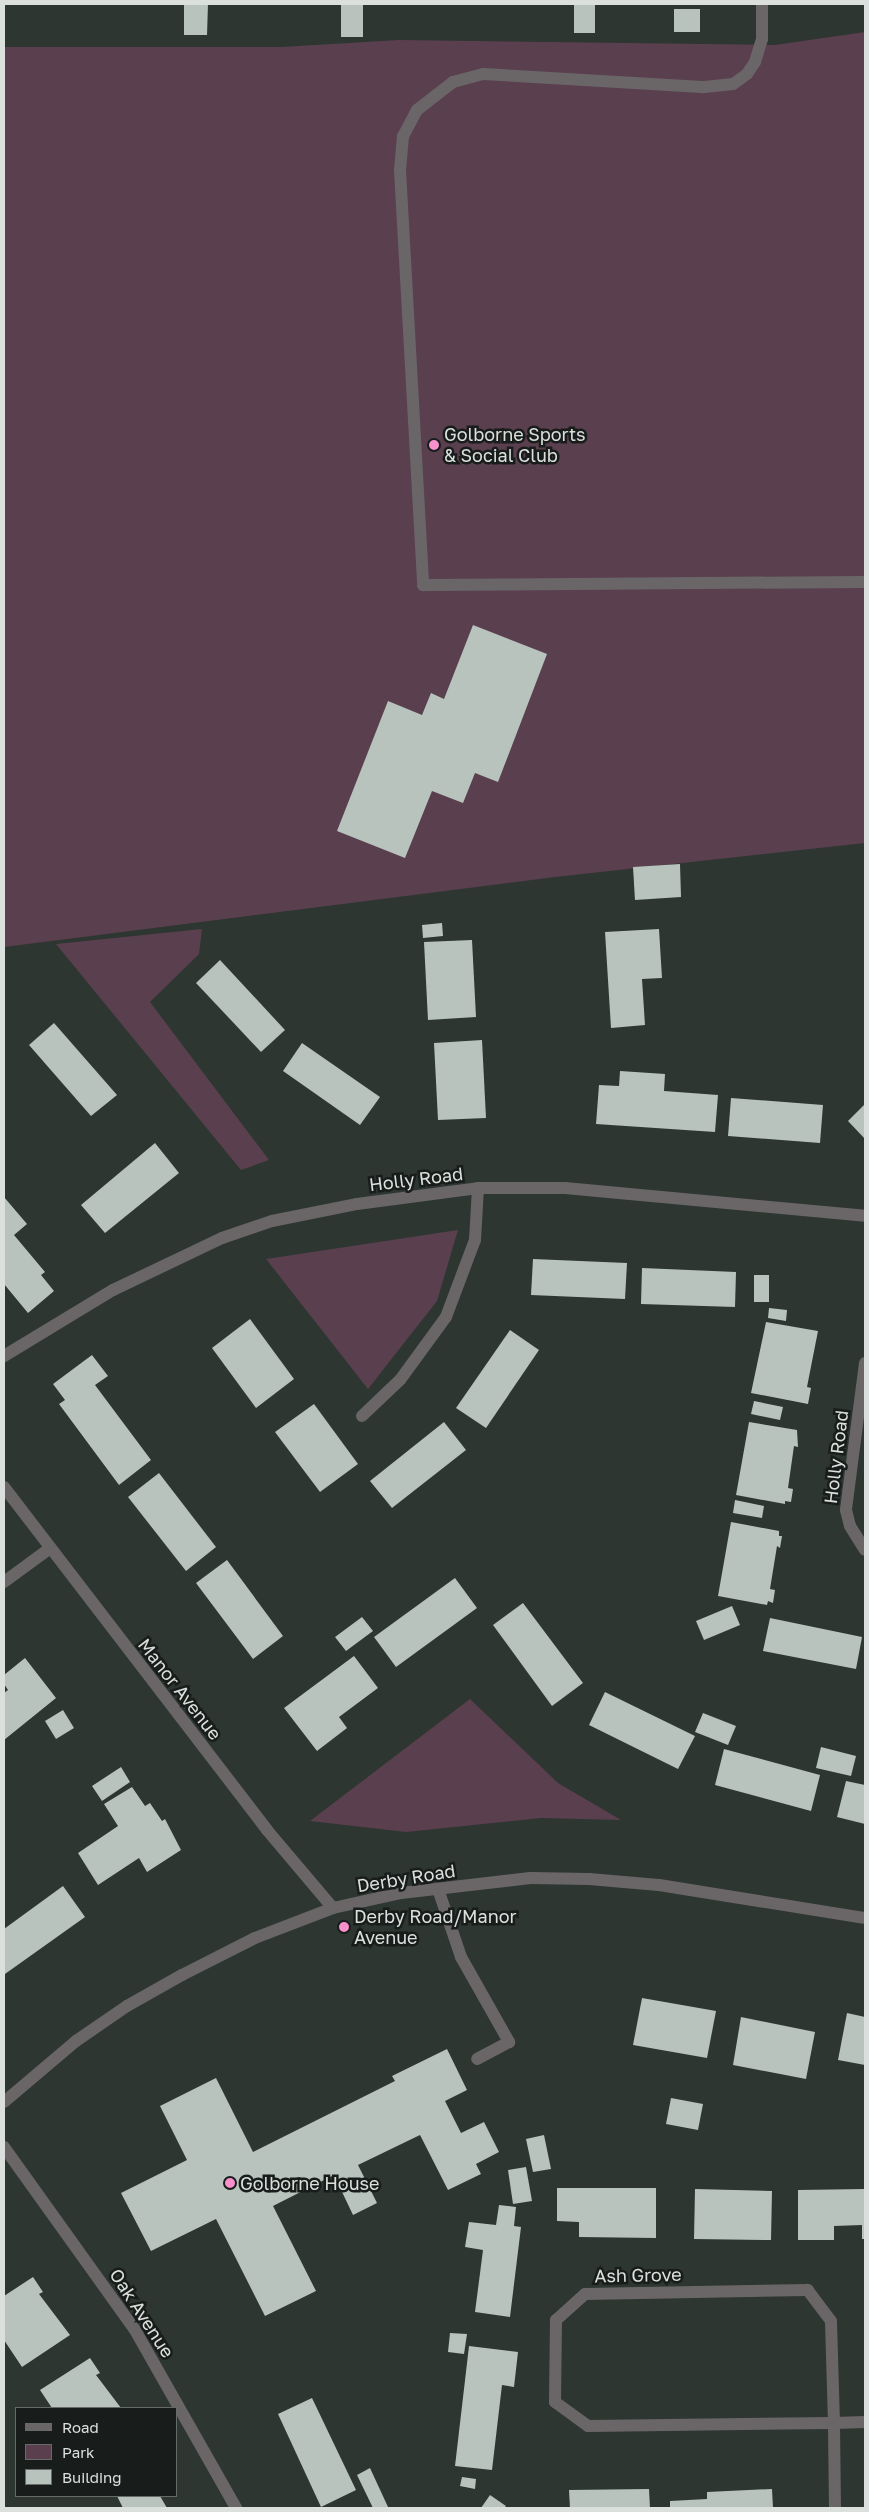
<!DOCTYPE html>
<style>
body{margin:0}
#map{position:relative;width:869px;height:2512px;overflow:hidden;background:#2d3631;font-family:"Golos Text",sans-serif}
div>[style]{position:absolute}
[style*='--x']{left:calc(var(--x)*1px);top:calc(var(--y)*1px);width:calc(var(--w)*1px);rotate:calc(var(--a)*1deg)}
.green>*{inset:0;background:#5a3f4e}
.building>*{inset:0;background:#b8c3bd}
.lane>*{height:12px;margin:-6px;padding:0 6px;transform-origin:6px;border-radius:6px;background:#6a6668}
.street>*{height:12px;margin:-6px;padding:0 6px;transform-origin:6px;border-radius:6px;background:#6a6668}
.dots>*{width:14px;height:14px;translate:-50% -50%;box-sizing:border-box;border:2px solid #181c1a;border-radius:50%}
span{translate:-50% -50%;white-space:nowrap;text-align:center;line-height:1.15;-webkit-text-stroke:5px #181c1a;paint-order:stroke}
.poi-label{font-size:18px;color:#dbe0dd}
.left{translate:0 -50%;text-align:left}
.street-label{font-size:18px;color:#dbe0dd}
.frame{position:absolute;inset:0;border:5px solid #dbe0dd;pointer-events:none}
.legend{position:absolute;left:15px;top:2407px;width:162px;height:90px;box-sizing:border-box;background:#181c1a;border:1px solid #666a68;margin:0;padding:6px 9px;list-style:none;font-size:15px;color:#dbe0dd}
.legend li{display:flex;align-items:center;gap:10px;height:25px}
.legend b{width:25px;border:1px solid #666a68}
</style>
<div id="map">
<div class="green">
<i style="clip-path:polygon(865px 32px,865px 843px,555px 877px,4px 947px,4px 47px,281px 47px,399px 40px,775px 45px)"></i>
<i style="clip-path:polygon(202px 929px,199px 954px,150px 1002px,269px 1160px,241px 1170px,56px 944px)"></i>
<i style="clip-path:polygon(458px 1230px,437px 1301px,368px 1389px,266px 1259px)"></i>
<i style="clip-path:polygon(470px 1699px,558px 1783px,621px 1820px,541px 1818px,406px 1832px,310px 1821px)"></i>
</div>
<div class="building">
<i style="clip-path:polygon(184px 4px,208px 4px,207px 35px,184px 35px)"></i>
<i style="clip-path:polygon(341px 4px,363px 4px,363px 37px,341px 37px)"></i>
<i style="clip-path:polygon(574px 4px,595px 4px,595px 33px,574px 33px)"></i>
<i style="clip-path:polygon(674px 9px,700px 9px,700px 32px,674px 32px)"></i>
<i style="clip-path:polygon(473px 625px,547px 654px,498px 782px,475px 773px,463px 803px,432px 791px,405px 858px,337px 831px,388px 701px,422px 715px,431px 693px,444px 699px)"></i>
<i style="clip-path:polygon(680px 864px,681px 897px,635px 900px,633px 867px)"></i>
<i style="clip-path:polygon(442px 923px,443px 936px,423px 938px,422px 925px)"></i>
<i style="clip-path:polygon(659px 929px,662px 978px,642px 979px,645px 1025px,611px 1028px,605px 932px)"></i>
<i style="clip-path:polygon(472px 940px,476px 1017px,428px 1020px,424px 942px)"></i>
<i style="clip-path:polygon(220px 960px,285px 1030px,261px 1052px,196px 983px)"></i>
<i style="clip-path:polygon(54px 1023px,117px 1095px,91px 1116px,29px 1045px)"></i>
<i style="clip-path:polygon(482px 1040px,486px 1118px,438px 1120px,434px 1043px)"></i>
<i style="clip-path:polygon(302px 1043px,380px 1097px,360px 1125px,283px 1071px)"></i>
<i style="clip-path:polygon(620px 1071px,665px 1074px,664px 1091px,718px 1095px,715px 1132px,596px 1124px,599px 1085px,619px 1086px)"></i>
<i style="clip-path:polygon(731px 1098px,823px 1105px,820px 1143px,728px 1136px)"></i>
<i style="clip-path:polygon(865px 1104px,865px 1139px,848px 1121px)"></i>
<i style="clip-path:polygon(155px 1143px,179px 1173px,105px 1233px,81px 1205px)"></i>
<i style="clip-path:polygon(4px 1197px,27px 1224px,14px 1235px,45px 1272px,41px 1275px,54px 1291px,28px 1313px,4px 1284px)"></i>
<i style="clip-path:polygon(533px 1259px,627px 1263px,625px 1299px,531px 1295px)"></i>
<i style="clip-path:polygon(642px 1268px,736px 1272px,735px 1307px,641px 1304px)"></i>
<i style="clip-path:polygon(754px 1275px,769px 1275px,769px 1302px,754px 1302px)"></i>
<i style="clip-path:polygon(769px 1308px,787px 1310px,786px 1321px,768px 1318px)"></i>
<i style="clip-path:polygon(250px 1319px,294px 1379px,256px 1408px,212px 1348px)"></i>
<i style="clip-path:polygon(766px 1322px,818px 1331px,807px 1387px,811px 1388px,808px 1404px,751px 1393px)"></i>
<i style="clip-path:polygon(510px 1330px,539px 1350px,486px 1428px,456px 1408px)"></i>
<i style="clip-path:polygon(92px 1355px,108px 1376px,95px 1385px,151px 1460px,119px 1485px,59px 1404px,65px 1400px,53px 1384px)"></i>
<i style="clip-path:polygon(754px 1401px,783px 1407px,780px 1420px,751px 1414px)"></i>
<i style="clip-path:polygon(314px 1404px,358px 1464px,320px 1492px,275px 1432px)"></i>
<i style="clip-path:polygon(444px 1422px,466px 1450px,392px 1508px,370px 1481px)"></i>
<i style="clip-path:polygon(749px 1422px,797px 1430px,798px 1447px,794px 1446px,788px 1488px,793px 1489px,791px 1502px,785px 1501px,785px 1504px,736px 1495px)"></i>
<i style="clip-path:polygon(159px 1473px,216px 1547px,186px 1571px,128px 1497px)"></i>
<i style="clip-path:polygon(735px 1500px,764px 1506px,762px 1518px,733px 1513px)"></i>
<i style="clip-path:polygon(731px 1522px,779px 1531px,779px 1536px,782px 1536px,780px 1548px,777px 1546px,770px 1589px,775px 1590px,773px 1603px,768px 1601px,767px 1605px,718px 1596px)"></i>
<i style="clip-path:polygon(227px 1560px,283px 1636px,253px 1659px,196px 1583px)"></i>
<i style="clip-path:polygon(455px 1578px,477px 1608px,396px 1667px,374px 1637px)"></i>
<i style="clip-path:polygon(523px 1603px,583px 1683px,552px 1706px,493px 1625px)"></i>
<i style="clip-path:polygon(732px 1606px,740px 1625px,704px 1640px,696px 1621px)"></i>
<i style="clip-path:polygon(362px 1617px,373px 1631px,346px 1651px,335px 1637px)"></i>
<i style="clip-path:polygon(770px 1618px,862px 1637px,856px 1669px,763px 1651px)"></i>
<i style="clip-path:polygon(354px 1656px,378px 1688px,339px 1717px,347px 1728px,317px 1751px,284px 1708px)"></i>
<i style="clip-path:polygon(25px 1658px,56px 1698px,4px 1740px,4px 1693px,8px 1690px,4px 1684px,4px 1675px)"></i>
<i style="clip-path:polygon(605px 1692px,695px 1736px,678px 1769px,589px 1725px)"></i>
<i style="clip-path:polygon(63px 1710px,74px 1728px,56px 1739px,45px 1721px)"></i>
<i style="clip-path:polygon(703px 1713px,736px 1726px,728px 1745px,695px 1732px)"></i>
<i style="clip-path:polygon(821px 1747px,856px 1756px,851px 1776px,816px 1768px)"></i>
<i style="clip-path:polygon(724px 1749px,820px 1775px,811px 1811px,715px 1785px)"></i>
<i style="clip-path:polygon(121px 1767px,130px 1782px,102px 1801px,92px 1786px)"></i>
<i style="clip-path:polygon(846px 1781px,865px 1785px,865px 1824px,837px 1817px)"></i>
<i style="clip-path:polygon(132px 1787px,145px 1806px,150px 1803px,162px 1821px,165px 1819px,181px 1850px,147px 1872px,139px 1858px,98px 1885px,78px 1853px,118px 1826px,104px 1804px)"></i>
<i style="clip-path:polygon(63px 1886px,85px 1917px,5px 1974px,4px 1929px)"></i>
<i style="clip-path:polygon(642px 1998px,716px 2011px,707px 2058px,633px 2045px)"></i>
<i style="clip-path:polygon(847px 2013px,865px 2017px,865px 2065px,838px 2060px)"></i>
<i style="clip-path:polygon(741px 2017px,815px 2032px,806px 2079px,733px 2065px)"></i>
<i style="clip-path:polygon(447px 2049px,467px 2090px,445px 2101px,461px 2133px,484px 2122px,499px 2152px,476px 2164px,481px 2174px,448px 2190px,420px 2135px,358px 2165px,377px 2203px,353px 2215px,334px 2175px,273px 2206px,316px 2291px,265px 2316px,216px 2219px,151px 2251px,121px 2193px,187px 2160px,160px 2106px,216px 2078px,253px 2152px,395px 2081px,392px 2076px)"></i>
<i style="clip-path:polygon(671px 2098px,703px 2104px,698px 2130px,666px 2124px)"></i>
<i style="clip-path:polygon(544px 2135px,551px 2169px,533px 2172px,526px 2139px)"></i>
<i style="clip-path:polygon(526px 2167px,532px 2201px,513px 2204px,508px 2170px)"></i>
<i style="clip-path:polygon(557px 2188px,656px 2188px,656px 2238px,579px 2237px,579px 2222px,557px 2221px)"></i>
<i style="clip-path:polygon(695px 2189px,772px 2191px,771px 2240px,694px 2239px)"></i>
<i style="clip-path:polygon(865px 2189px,865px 2239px,862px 2239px,862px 2225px,834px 2226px,834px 2240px,798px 2240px,798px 2190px)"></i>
<i style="clip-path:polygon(499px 2205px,516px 2207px,514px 2226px,521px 2227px,510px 2317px,475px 2312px,483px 2250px,465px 2247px,469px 2222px,496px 2225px)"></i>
<i style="clip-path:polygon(33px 2277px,43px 2292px,39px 2294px,70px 2335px,22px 2367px,4px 2340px,4px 2296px)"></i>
<i style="clip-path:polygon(450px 2333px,467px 2334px,464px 2354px,448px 2352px)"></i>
<i style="clip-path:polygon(469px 2346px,518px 2352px,514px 2387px,502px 2385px,492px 2470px,455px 2466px)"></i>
<i style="clip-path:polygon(90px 2358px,100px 2373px,96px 2375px,121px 2408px,52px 2408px,40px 2390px)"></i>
<i style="clip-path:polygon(312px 2398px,356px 2490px,321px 2507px,278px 2414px)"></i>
<i style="clip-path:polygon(370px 2468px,388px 2507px,386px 2508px,373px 2508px,357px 2475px)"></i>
<i style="clip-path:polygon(462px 2477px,476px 2479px,475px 2489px,460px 2486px)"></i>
<i style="clip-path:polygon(649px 2489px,650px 2508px,570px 2508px,569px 2490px)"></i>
<i style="clip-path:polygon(772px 2489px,773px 2508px,670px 2508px,670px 2501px,707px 2499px,707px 2492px)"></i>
<i style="clip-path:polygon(490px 2495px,506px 2506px,504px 2508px,481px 2508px)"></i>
<i style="clip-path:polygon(117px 2496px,160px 2496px,167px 2508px,123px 2508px)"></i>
</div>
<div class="lane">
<i style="--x:762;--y:4;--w:35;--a:90"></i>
<i style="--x:762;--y:39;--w:24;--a:107"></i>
<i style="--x:755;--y:62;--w:14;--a:124"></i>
<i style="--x:747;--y:74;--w:17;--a:144"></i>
<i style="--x:733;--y:84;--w:31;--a:174"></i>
<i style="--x:702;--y:87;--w:219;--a:-176.6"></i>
<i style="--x:483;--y:74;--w:31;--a:165"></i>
<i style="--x:453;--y:82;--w:46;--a:142.1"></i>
<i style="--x:417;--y:110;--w:30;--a:118"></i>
<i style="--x:403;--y:136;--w:34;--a:95"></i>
<i style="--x:400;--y:170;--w:416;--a:86.8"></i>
<i style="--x:423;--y:585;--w:442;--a:-0.4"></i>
<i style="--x:362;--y:1416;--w:52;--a:-43.5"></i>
<i style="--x:400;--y:1380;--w:78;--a:-53.9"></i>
<i style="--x:446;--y:1317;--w:82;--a:-69.4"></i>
<i style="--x:475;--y:1240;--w:52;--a:-86.7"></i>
<i style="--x:438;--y:1889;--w:72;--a:71.3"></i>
<i style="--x:461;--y:1957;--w:98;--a:60.5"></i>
<i style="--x:509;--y:2042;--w:36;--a:152"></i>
</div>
<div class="street">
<i style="--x:4;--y:1356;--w:127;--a:-31.2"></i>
<i style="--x:113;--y:1290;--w:121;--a:-25.5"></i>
<i style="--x:222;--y:1238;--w:53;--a:-18.8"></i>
<i style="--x:272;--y:1221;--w:87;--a:-11.3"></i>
<i style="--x:357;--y:1204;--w:122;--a:-7.5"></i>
<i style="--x:478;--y:1188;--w:87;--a:0"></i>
<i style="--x:565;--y:1188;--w:301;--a:5.3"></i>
<i style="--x:865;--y:1363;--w:148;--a:97.4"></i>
<i style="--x:846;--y:1510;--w:16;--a:76"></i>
<i style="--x:850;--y:1526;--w:28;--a:58"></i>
<i style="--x:4;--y:1487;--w:432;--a:52.5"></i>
<i style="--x:267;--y:1830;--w:102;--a:49.8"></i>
<i style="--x:4;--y:1582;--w:56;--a:-36.3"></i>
<i style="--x:4;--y:2102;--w:94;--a:-40.3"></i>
<i style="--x:76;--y:2041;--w:62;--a:-34.5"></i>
<i style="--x:127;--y:2006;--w:63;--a:-29.4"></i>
<i style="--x:182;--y:1975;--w:82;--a:-26.9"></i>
<i style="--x:255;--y:1938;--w:84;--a:-21"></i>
<i style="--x:333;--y:1908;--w:70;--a:-12.4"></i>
<i style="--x:401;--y:1893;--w:130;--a:-6.6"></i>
<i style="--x:530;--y:1878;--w:59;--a:1"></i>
<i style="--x:589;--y:1879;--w:70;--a:4.9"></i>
<i style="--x:659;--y:1885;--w:209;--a:9.1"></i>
<i style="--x:4;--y:2147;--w:225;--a:54.4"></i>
<i style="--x:135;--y:2330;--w:205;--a:60.4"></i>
<i style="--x:835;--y:2508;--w:85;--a:-90.7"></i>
<i style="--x:834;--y:2423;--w:102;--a:-91.7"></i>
<i style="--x:831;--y:2321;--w:39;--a:-127"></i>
<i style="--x:808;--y:2290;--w:223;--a:179"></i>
<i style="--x:585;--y:2294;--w:39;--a:138"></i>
<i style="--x:556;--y:2320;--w:82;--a:90.7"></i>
<i style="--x:555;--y:2402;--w:41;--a:36"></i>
<i style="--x:588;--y:2426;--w:246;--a:-0.7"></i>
<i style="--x:834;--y:2423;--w:31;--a:-2"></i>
</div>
<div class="dots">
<i style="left:434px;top:445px;background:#f890cc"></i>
<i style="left:344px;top:1927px;background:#f890cc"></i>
<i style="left:230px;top:2183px;background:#f890cc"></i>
</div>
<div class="poi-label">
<span class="left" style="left:444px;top:445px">Golborne Sports<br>&amp; Social Club</span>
<span class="left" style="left:354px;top:1927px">Derby Road/Manor<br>Avenue</span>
<span class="left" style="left:240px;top:2183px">Golborne House</span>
</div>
<div class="street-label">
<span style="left:416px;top:1179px;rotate:-7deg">Holly Road</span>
<span style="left:836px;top:1457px;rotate:-83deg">Holly Road</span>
<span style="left:180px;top:1689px;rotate:52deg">Manor Avenue</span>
<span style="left:406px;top:1878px;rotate:-9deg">Derby Road</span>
<span style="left:638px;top:2275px;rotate:-1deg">Ash Grove</span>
<span style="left:142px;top:2313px;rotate:57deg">Oak Avenue</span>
</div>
<div class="frame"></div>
<ul class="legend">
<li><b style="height:6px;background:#6a6668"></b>Road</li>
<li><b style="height:14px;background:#5a3f4e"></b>Park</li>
<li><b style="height:14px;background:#b8c3bd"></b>Building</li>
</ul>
</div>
